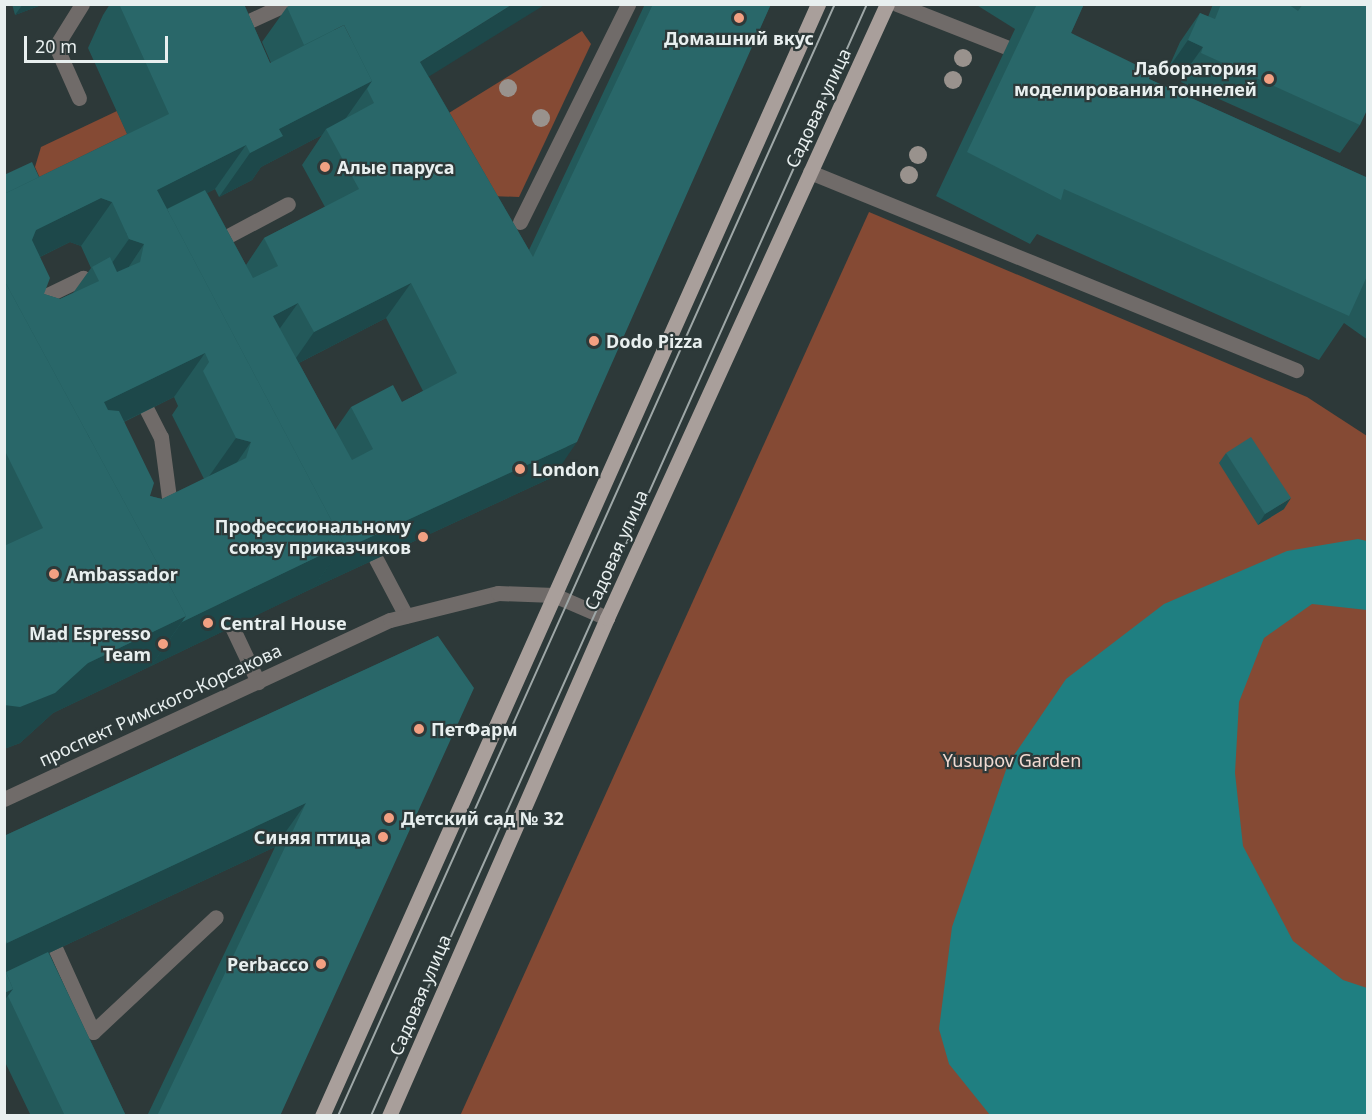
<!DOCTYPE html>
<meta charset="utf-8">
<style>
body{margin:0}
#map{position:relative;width:1372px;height:1120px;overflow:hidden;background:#2d3939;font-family:"Noto Sans",sans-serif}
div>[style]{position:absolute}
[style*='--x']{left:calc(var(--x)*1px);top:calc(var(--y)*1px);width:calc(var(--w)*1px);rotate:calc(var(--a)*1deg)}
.green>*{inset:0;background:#854a34}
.water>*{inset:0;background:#1f7f81}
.minor>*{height:15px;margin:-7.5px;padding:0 7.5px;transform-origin:7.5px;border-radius:7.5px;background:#706b69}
.major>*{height:15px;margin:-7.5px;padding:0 7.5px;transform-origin:7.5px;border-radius:7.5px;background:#a99f9b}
.tram>*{height:1.5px;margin:-0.75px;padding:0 0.75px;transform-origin:0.75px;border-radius:0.75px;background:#9ea7a7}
.trees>*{width:18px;height:18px;margin:-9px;border-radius:50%;background:#99928d}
.wall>*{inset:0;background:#23595a}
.shaded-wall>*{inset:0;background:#1d484a}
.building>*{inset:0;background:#296769}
.dots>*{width:16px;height:16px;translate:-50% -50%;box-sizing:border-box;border:3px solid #2d3939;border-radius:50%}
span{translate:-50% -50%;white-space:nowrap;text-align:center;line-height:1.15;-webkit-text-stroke:4.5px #2d3939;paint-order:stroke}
.poi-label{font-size:18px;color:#e8efef;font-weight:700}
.right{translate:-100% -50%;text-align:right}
.left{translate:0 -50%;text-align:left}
.street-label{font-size:18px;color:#e8efef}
.park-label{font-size:18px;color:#f1dad2}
.frame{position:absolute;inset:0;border:6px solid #e8efef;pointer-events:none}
.scale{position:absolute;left:24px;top:36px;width:144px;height:27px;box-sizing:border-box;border:3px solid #e8efef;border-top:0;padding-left:8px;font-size:18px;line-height:21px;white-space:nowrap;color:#e8efef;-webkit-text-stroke:4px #2d3939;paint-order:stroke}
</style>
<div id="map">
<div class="green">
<i style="clip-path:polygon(582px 31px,591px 44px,519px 197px,490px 196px,444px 116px)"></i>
<i style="clip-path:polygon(117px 111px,138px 158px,50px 201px,35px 167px,41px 147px)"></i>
<i style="clip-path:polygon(869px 212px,1307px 397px,1367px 436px,1367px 1115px,460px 1116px)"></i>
</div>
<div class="water">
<i style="clip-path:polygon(1358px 539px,1367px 541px,1367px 610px,1312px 604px,1264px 638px,1239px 702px,1235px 773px,1243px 846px,1293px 941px,1343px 980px,1367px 988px,1367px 1115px,990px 1115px,949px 1064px,939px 1029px,952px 927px,1008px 764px,1066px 679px,1164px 604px,1287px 551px)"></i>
</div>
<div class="minor">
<i style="--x:897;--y:4;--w:117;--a:21.5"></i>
<i style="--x:234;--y:28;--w:57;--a:-24.8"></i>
<i style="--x:79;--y:98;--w:57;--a:-113.9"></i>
<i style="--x:56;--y:46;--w:49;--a:-58.2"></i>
<i style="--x:810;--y:172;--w:525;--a:22.17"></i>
<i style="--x:520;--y:222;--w:243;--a:-63.6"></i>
<i style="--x:211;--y:245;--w:87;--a:-28"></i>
<i style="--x:31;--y:303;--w:58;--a:-25.7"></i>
<i style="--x:83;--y:278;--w:21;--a:65"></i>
<i style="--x:147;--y:410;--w:30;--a:63"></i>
<i style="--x:161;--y:437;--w:62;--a:82.5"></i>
<i style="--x:169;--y:498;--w:18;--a:61"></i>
<i style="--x:376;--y:559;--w:64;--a:62.2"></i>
<i style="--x:232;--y:627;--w:61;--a:64.7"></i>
<i style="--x:4;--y:799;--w:425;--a:-24.9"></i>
<i style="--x:390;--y:620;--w:111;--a:-14"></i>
<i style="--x:498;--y:593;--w:56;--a:2"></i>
<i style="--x:554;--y:595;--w:58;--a:23.5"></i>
<i style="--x:56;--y:950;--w:90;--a:65.7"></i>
<i style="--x:93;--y:1032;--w:168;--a:-43.1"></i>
</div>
<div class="major">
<i style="--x:322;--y:1116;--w:1218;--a:-65.96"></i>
<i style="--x:389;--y:1116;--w:544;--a:-66.36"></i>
<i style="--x:607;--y:618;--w:675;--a:-65.49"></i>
</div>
<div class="tram">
<i style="--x:338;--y:1116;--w:1218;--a:-65.92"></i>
<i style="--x:371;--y:1116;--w:1218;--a:-65.96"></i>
</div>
<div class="trees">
<i style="left:963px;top:58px"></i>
<i style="left:953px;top:80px"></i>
<i style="left:508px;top:88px"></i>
<i style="left:541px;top:118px"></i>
<i style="left:918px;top:155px"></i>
<i style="left:909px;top:175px"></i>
</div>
<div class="wall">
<i style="clip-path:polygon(12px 4px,44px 4px,15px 15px)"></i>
<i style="clip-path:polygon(evenodd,110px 4px,244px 4px,270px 63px,271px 63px,262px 42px,287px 7px,429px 77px,529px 250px,645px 4px,771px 4px,553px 477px,313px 588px,53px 713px,20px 743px,4px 749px,4px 175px,39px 177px,127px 134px,88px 48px,103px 15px,110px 4px,322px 135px,302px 165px,325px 207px,264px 238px,246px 265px,207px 193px,215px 189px,219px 197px,252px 180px,261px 167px,322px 135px,110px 4px,70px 242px,81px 246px,91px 268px,73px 293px,60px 299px,44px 294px,40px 257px,70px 242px,110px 4px,386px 318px,423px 391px,402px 402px,351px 407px,335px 430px,299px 363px,386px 318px,110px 4px,174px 397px,178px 406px,172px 415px,204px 479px,162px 499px,150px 496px,124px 422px,174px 397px)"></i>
<i style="clip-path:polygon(975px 4px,1084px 4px,1071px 33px,1149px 79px,1368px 178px,1368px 340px,1344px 323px,1319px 360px,1037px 234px,1030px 244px,936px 196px,1015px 29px)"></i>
<i style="clip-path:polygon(1213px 4px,1368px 4px,1360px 125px,1340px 153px,1181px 82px,1183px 75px,1168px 69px,1180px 42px,1200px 13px,1208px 17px)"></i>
<i style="clip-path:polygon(1226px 453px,1284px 509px,1258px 525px,1219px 463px)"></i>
<i style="clip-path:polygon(438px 636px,280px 1116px,147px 1116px,275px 847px,49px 953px,126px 1116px,31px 1116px,4px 1060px,4px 836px)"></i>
</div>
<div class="shaded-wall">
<i style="clip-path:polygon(23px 4px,44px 4px,15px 15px)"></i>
<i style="clip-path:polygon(513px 4px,546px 4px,396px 97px,420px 62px)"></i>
<i style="clip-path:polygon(1188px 40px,1203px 47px,1183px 75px,1168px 69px)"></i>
<i style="clip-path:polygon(372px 81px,341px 125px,326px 129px,322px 135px,261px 167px,252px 180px,219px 197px,250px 153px,279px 129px)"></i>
<i style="clip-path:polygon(246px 145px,215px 189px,126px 234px,157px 190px)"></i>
<i style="clip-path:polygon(101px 198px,112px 202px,81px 246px,70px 242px,5px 274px,36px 230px)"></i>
<i style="clip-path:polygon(129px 239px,144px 244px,114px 289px,98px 283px)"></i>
<i style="clip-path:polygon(411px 283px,386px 318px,289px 368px,314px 332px)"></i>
<i style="clip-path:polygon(298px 303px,273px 338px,273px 316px)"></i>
<i style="clip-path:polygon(205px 353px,174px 397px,84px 441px,104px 402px)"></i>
<i style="clip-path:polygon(236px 438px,251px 442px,220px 487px,205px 482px)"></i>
<i style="clip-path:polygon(577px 442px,553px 477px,313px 588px,338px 552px)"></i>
<i style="clip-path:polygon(1291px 498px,1284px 509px,1258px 525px,1265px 514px)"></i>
<i style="clip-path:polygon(344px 544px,313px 588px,151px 666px,182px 622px)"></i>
<i style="clip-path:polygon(186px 616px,151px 666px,53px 713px,20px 743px,4px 749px,4px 705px,88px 663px)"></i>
<i style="clip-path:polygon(306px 803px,275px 847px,4px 974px,4px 946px,7px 943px)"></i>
<i style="clip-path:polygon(13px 989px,4px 1001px,4px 993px)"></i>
</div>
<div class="building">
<i style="clip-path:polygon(evenodd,119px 4px,244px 4px,270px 63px,344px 25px,372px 81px,279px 129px,283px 136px,250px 153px,246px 145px,157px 190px,344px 544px,182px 622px,186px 616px,4px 280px,4px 194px,169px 114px,119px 4px,101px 198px,112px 202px,129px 239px,144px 244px,140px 262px,117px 272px,110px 257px,92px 267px,99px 281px,60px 299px,44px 294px,50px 278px,32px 240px,36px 230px,101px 198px,119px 4px,205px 353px,209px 362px,203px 371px,236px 438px,251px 442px,246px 458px,162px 499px,150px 496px,154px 483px,119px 411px,108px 410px,104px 402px,205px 353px)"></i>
<i style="clip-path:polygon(evenodd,292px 4px,513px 4px,420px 62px,533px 257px,653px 4px,771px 4px,577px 442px,338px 552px,344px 544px,167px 209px,205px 190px,253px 278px,278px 266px,264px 238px,359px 189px,326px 129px,374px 103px,367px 89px,372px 81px,344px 25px,304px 45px,287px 7px,292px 4px,411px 283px,457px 373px,402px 402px,393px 385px,351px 407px,373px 449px,352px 460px,273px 316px,298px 303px,314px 332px,411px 283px)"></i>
<i style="clip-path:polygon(1037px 4px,1084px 4px,1071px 33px,1151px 72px,1149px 79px,1368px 178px,1368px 274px,1349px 316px,1064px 189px,1061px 200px,967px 152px)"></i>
<i style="clip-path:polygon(1221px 4px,1288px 4px,1298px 11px,1303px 4px,1368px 4px,1368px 108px,1360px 125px,1201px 53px,1203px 47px,1188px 40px,1200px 13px,1215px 19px)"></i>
<i style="clip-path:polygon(32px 162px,39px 177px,4px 194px,4px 175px)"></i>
<i style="clip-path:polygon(4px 280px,186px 616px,88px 663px,55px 693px,20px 707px,4px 705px,4px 546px,43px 528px,4px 449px)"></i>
<i style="clip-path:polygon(1251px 437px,1291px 498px,1265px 514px,1226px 453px)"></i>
<i style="clip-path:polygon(438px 636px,474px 688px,280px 1116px,157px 1116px,306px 803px,7px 943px,4px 938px,4px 836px)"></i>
<i style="clip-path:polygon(48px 952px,126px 1116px,65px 1116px,8px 996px,13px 989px,6px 972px)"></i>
<i style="clip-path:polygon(4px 968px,13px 989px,4px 993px)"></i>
</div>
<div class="dots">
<i style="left:739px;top:18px;background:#f3a082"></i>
<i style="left:1269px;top:79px;background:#f3a082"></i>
<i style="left:325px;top:167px;background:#f3a082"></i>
<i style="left:594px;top:341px;background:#f3a082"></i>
<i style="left:520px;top:469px;background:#f3a082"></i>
<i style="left:423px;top:537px;background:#f3a082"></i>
<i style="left:54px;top:574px;background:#f3a082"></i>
<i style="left:208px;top:623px;background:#f3a082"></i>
<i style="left:163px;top:644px;background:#f3a082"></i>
<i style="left:419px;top:729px;background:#f3a082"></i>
<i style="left:389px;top:818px;background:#f3a082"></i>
<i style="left:383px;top:837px;background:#f3a082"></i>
<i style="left:321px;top:964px;background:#f3a082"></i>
</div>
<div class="poi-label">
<span style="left:739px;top:38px">Домашний вкус</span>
<span class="right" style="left:1257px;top:79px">Лаборатория<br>моделирования тоннелей</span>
<span class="left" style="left:337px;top:167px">Алые паруса</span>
<span class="left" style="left:606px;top:341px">Dodo Pizza</span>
<span class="left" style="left:532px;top:469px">London</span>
<span class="right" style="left:411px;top:537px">Профессиональному<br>союзу приказчиков</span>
<span class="left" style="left:66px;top:574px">Ambassador</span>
<span class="left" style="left:220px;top:623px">Central House</span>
<span class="right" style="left:151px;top:644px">Mad Espresso<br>Team</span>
<span class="left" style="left:431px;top:729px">ПетФарм</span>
<span class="left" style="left:401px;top:818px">Детский сад № 32</span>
<span class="right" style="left:371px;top:837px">Синяя птица</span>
<span class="right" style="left:309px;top:964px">Perbacco</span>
</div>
<div class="street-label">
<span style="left:818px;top:108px;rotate:-65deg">Садовая улица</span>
<span style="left:616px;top:550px;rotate:-66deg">Садовая улица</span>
<span style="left:160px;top:705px;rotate:-25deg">проспект Римского-Корсакова</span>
<span style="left:420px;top:995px;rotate:-67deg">Садовая улица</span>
</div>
<div class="park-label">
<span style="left:1012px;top:760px">Yusupov Garden</span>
</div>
<div class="frame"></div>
<div class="scale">20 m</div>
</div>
